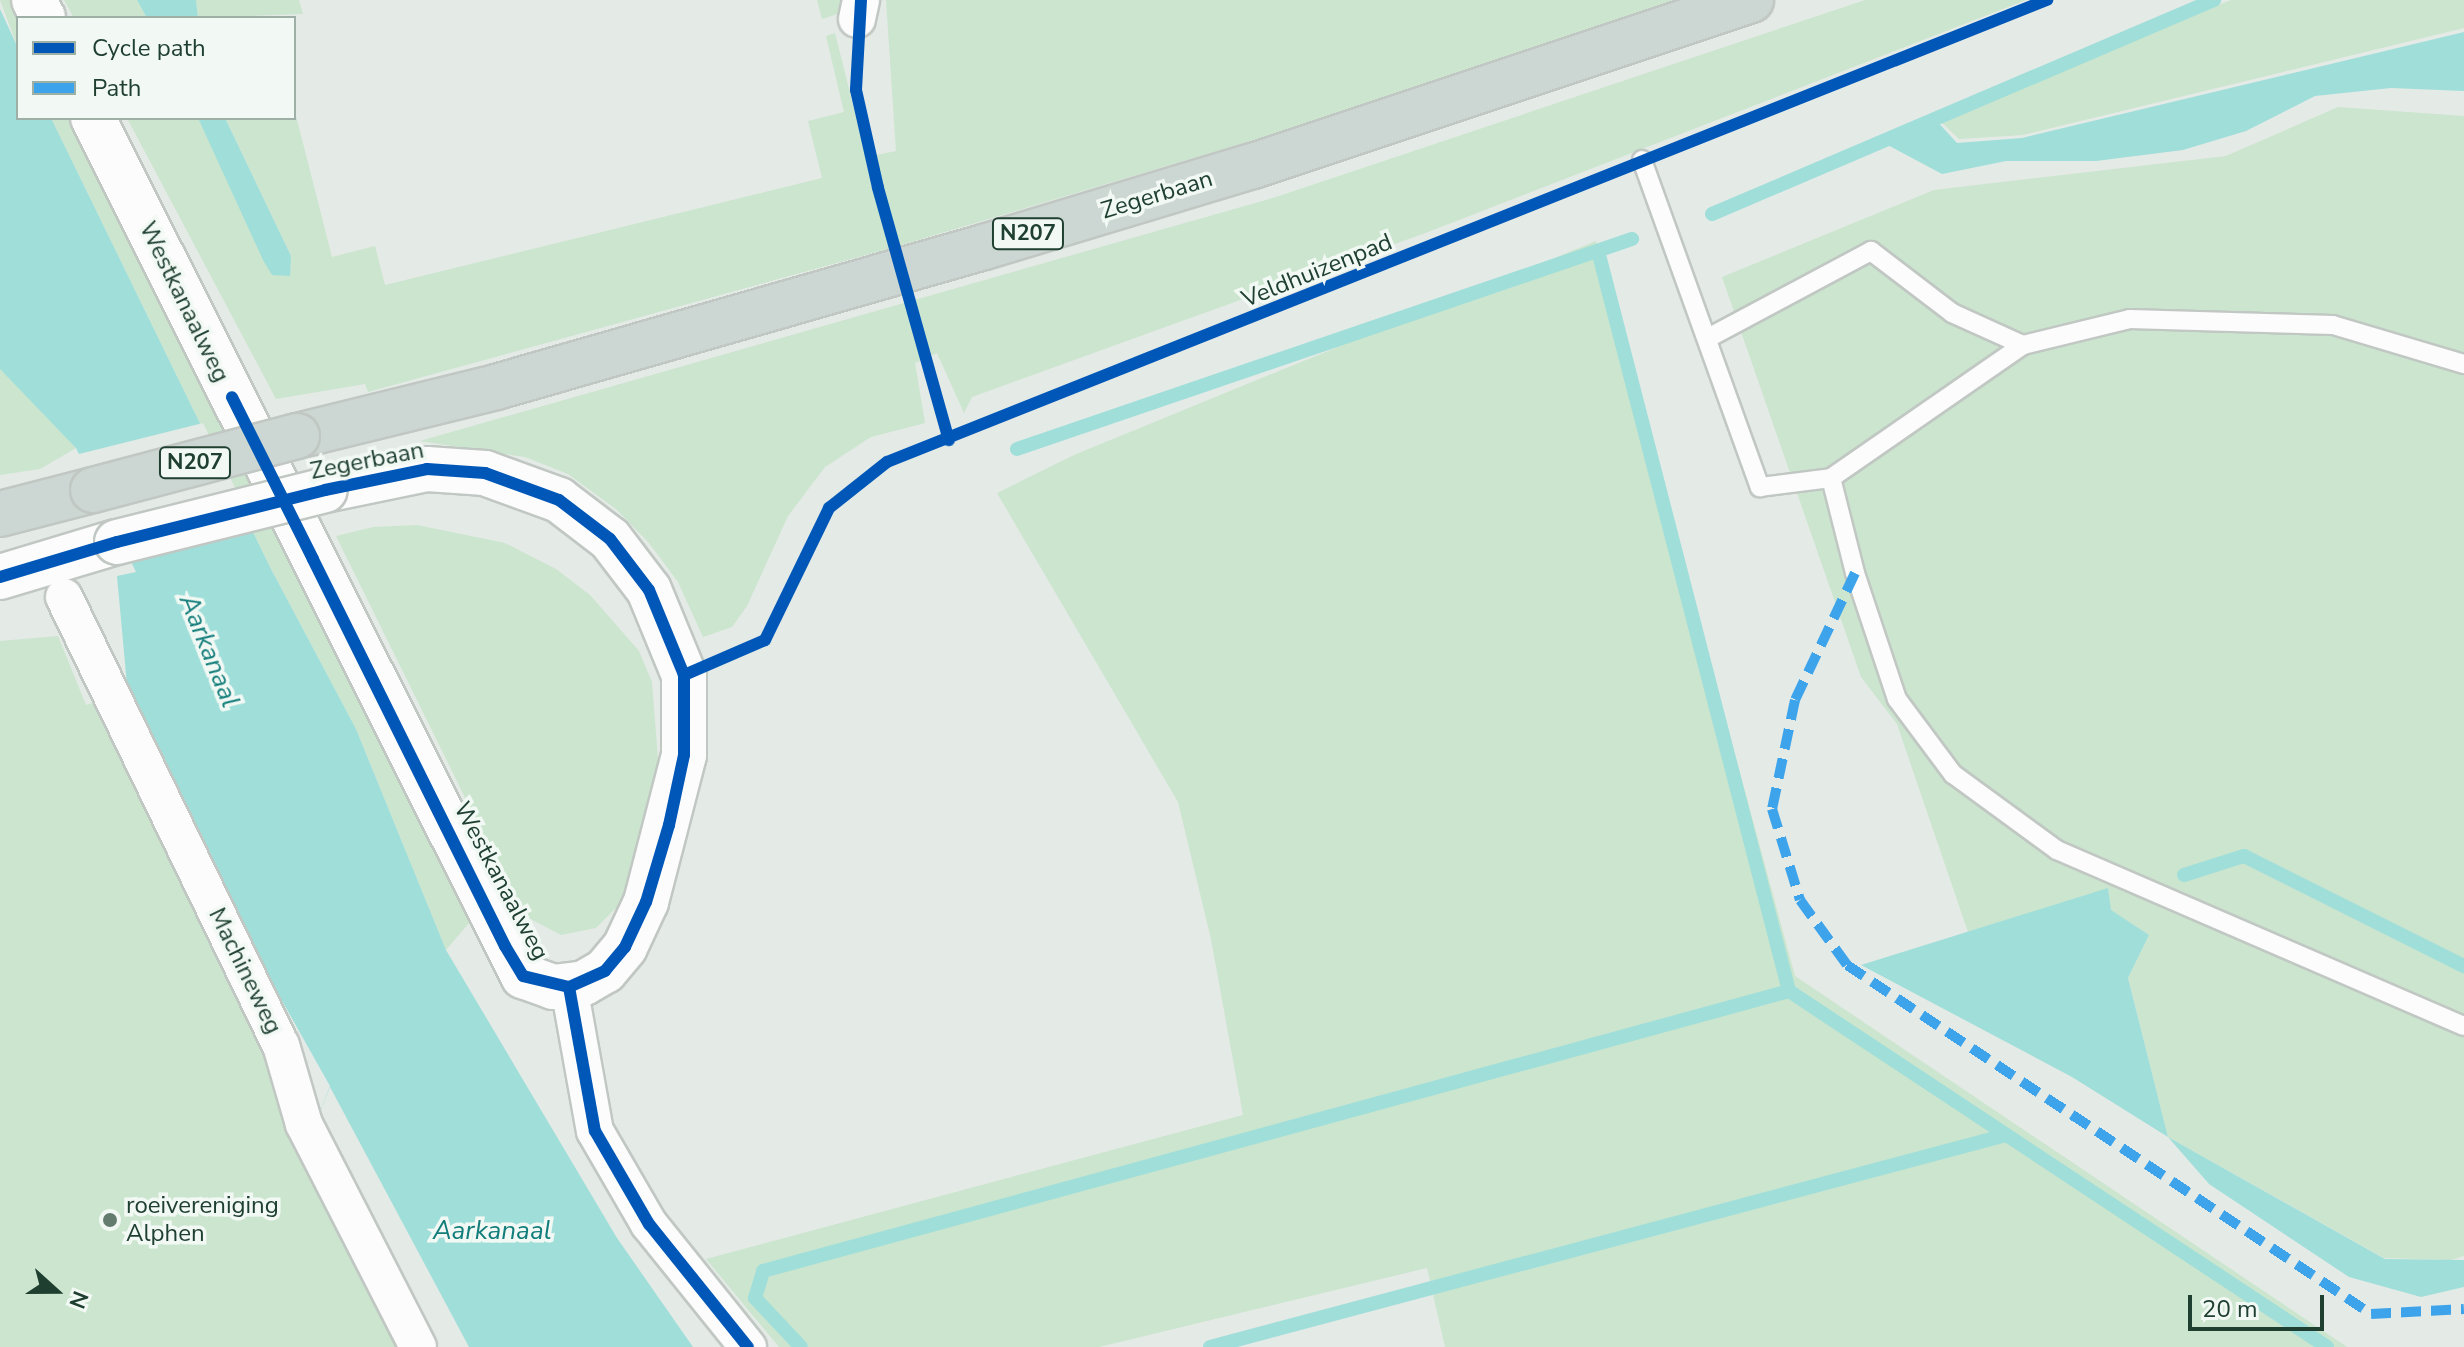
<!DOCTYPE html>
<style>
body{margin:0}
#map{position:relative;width:2464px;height:1347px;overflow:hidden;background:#e4eae6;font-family:"Nunito Sans",sans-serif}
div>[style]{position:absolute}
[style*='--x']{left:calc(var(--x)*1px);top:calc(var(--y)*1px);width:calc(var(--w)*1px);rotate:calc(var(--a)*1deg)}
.green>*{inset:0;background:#cbe5ce}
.water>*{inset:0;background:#a0deda}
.pier>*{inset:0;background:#e4eae6}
.stream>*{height:14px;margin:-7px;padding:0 7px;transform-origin:7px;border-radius:7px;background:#a0deda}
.roads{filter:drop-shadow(2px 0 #c1c7c3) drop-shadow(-2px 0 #c1c7c3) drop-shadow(0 2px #c1c7c3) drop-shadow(0 -2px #c1c7c3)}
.service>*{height:18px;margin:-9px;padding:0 9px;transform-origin:9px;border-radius:9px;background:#fbfcfb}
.minor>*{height:36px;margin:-18px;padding:0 18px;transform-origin:18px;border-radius:18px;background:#fbfcfb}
.tertiary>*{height:44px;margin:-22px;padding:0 22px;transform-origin:22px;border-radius:22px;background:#fbfcfb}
.primary>*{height:44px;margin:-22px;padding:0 22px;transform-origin:22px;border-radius:22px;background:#ccd6d2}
.bridges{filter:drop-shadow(2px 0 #c1c7c3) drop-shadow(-2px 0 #c1c7c3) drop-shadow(0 2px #c1c7c3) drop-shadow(0 -2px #c1c7c3)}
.tertiary-bridge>*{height:44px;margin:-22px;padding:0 22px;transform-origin:22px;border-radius:22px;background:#fbfcfb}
.primary-bridge>*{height:44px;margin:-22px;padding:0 22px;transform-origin:22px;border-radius:22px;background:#ccd6d2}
.quiet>*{height:10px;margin-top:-5px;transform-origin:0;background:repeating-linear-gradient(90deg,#3da4eb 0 20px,transparent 0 30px)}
.cycleway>*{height:12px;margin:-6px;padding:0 6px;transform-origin:6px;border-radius:6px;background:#0057b8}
.dots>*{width:22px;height:22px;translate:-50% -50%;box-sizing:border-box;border:4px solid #f2f9f4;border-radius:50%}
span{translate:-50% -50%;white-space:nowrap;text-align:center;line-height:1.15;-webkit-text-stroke:7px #f2f9f4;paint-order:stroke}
.shield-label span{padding:2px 6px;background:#f2f9f4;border:2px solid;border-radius:6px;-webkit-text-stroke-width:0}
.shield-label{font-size:22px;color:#1f4031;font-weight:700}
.street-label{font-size:24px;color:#1f4031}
.poi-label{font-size:24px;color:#1f4031}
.left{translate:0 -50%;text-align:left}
.water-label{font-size:26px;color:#127d7a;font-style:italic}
.legend{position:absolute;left:16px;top:16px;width:280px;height:104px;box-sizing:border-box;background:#f2f9f4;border:2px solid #9eafa6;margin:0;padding:10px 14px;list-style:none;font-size:24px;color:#1f4031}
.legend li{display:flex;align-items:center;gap:16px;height:40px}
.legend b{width:40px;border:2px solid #9eafa6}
.north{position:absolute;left:16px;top:1251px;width:80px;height:80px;-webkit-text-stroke:6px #f2f9f4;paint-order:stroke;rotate:111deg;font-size:22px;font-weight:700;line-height:32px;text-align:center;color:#1f4031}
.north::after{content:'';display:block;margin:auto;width:28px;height:36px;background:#1f4031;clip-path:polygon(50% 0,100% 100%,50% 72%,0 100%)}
.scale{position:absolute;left:2188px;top:1295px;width:136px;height:36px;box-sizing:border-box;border:4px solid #1f4031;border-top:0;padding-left:10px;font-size:24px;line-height:28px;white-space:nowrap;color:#1f4031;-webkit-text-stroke:6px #f2f9f4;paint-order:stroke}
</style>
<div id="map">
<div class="green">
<i style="clip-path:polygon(0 0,12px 0,22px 18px,18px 18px,18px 48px)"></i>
<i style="clip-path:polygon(64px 0,137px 0,147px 18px,74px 18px)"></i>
<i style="clip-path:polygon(196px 0,299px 0,303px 14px,198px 18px)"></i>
<i style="clip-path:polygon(817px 0,846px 0,844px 12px,822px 19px)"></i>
<i style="clip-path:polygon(886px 0,1680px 0,1317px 121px,891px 248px,368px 392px,365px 384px,276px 399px,127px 118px,198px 118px,272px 275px,291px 256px,225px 118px,294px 118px,294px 108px,332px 257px,375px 246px,385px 285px,822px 178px,808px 121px,844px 112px,826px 36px,835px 33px,866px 157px,896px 151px)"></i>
<i style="clip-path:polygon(1865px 0,2026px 0,1428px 232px,972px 397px,964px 413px,937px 353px,915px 363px,925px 423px,871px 437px,825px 467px,788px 516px,747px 606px,732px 627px,703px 637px,678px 582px,649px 543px,617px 510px,568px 474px,525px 457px,420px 441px,1276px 197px)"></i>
<i style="clip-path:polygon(2231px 0,2464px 0,2464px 28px,2023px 135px,1959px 139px,1938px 119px)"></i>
<i style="clip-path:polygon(2338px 107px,2464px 116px,2464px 1256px,2451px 1260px,2384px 1258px,2168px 1137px,2128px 978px,2149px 935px,2110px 910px,2108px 889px,1968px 932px,1897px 724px,1861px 677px,1722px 277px,1934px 190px,2226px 156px)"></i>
<i style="clip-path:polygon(51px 118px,79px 118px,475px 916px,446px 950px,356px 729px,271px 569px)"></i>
<i style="clip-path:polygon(1596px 241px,1795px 976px,2347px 1347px,1445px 1347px,1427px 1268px,1099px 1347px,779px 1347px,706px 1259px,1243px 1115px,1211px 939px,1178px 802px,997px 493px,1074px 455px)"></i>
<i style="clip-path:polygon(0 369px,44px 411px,76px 448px,40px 469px,0 475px)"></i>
<i style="clip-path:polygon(417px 525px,505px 543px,556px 569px,590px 595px,639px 651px,652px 682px,659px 772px,640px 857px,616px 908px,596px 928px,561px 935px,523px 915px,336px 536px,373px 527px)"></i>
<i style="clip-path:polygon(58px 636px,86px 705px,99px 701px,269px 1051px,399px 1347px,0 1347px,0 641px)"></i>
</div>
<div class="water">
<i style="clip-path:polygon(137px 0,196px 0,198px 18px,147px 18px)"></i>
<i style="clip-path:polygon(0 9px,18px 48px,18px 118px,51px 118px,271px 569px,356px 729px,446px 950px,617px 1238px,693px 1347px,435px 1347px,316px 1121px,330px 1086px,179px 818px,128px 696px,117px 576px,136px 572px,76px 448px,0 369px)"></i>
<i style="clip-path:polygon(2464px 32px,2464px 91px,2391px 88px,2315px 96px,2246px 131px,2183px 150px,2096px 161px,2006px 161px,1942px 174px,1882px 142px,1935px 119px,1957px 143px,2022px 138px)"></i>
<i style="clip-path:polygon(198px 118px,225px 118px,291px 256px,290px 276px,272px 275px,263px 260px)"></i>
<i style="clip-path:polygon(2108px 888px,2111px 910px,2149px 935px,2128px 978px,2168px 1137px,2385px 1259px,2464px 1260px,2464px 1287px,2421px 1297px,2349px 1277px,2209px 1184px,2168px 1137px,2072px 1077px,1861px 965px)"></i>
</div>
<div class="pier">
<i style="clip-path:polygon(203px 423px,256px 530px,129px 562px,75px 455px)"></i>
<i style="clip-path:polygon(330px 1087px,469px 1347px,435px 1347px,316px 1121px)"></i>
</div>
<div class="stream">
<i style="--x:1712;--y:214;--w:546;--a:-23.09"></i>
<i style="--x:1017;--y:449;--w:650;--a:-18.85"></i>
<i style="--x:2184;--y:875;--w:63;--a:-17.6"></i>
<i style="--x:2244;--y:856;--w:246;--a:26.6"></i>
<i style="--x:1789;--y:991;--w:645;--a:33.49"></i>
<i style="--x:801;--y:1347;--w:67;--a:-133.2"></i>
<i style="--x:755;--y:1298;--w:28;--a:-73"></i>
<i style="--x:763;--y:1271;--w:1064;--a:-15.26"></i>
<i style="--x:1789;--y:991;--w:764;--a:-104.47"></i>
<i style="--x:1210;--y:1347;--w:824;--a:-14.91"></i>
</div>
<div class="roads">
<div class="service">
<i style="--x:1642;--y:160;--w:348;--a:70.2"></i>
<i style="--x:1760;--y:487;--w:72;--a:-7.2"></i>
<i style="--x:1831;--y:478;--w:234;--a:-34.7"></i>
<i style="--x:2023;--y:345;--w:110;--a:-13.7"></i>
<i style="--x:2130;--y:319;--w:203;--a:1.7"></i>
<i style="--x:2333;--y:325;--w:137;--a:16.6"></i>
<i style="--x:1708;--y:338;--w:185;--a:-28.1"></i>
<i style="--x:1871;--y:251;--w:102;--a:37.4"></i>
<i style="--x:1952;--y:313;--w:78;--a:24.3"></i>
<i style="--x:1831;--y:478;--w:98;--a:75.8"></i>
<i style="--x:1855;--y:573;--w:133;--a:71.6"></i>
<i style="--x:1897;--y:699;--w:94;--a:53.3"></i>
<i style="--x:1953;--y:774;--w:129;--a:36.2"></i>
<i style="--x:2057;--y:850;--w:443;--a:23.4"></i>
</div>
<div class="minor">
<i style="--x:857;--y:19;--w:19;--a:-78"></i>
<i style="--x:64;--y:597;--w:498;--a:64.2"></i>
<i style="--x:281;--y:1045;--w:82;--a:73.8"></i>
<i style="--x:304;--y:1124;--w:250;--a:62.9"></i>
<i style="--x:569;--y:987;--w:146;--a:79.8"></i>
<i style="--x:595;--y:1131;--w:108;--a:59.9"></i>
<i style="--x:649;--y:1224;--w:158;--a:51.2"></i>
</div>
<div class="tertiary">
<i style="--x:34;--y:0;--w:20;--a:63"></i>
<i style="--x:93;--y:118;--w:960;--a:63.38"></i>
<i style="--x:523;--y:976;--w:32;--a:20"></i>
<i style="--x:553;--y:987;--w:31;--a:-7"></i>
<i style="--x:584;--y:983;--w:24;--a:-30"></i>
<i style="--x:605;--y:971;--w:31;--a:-50"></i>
<i style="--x:625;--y:947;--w:50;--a:-65"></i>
<i style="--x:646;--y:902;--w:152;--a:-75.5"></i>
<i style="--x:684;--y:755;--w:80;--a:-90"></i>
<i style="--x:684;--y:675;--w:92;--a:-112.4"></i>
<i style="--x:649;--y:590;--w:64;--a:-127.4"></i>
<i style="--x:610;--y:539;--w:64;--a:-142.6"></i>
<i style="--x:559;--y:500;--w:79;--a:-160"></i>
<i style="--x:485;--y:473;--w:58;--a:-176.1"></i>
<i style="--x:427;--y:469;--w:104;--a:168.4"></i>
<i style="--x:0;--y:577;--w:122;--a:-16.7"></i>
</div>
<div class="primary">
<i style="--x:297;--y:436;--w:205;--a:-13.8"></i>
<i style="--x:496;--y:387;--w:508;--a:-16.01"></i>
<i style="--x:984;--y:247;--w:281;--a:-16.8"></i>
<i style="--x:1253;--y:166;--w:525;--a:-18.43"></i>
<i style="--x:0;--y:514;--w:96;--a:-14.5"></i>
</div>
</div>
<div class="bridges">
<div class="tertiary-bridge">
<i style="--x:117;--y:542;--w:214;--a:-14"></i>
</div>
<div class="primary-bridge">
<i style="--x:93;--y:490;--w:211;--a:-14.8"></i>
</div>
</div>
<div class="quiet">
<i style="--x:1855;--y:573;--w:140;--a:115.3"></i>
<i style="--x:1795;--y:700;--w:111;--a:101.9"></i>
<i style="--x:1772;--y:809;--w:95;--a:72.9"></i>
<i style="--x:1800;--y:900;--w:80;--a:54.1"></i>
<i style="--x:1847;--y:965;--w:630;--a:33.66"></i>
<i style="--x:2371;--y:1314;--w:93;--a:-3.1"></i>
</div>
<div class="cycleway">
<i style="--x:861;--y:0;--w:90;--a:93.2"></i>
<i style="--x:856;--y:90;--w:100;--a:77.3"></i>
<i style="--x:878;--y:188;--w:262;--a:74.3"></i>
<i style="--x:0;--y:577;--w:122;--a:-16.7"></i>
<i style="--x:117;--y:542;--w:214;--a:-14"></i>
<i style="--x:325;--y:490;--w:104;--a:-11.6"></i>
<i style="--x:427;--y:469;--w:58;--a:3.9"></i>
<i style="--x:485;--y:473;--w:79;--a:20"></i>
<i style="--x:559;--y:500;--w:64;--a:37.4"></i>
<i style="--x:610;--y:539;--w:64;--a:52.6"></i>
<i style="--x:649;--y:590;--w:92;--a:67.6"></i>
<i style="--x:684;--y:675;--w:80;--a:90"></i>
<i style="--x:684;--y:755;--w:72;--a:102.1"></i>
<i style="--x:669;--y:825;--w:80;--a:106.6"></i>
<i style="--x:646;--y:902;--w:50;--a:115"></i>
<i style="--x:625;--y:947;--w:31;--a:130"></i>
<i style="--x:605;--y:971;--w:39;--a:156"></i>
<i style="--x:569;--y:987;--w:47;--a:-166.6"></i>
<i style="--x:523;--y:976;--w:35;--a:-121"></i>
<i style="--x:505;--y:946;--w:432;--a:-116.4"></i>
<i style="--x:313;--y:559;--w:181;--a:-116.6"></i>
<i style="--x:684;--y:675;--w:88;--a:-23.4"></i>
<i style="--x:765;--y:640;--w:147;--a:-64.1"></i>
<i style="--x:829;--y:508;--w:74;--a:-38.4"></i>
<i style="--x:887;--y:462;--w:1249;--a:-21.72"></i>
<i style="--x:569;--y:987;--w:146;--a:79.8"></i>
<i style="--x:595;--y:1131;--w:108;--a:59.9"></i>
<i style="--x:649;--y:1224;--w:158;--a:51.2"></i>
</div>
<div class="dots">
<i style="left:110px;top:1220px;background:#647c70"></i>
</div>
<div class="shield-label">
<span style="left:1028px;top:234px">N207</span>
<span style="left:195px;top:463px">N207</span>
</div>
<div class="street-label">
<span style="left:1157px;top:195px;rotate:-17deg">Zegerbaan</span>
<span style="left:1317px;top:271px;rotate:-22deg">Veldhuizenpad</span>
<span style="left:184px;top:302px;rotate:64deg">Westkanaalweg</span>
<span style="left:367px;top:461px;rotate:-11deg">Zegerbaan</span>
<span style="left:501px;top:881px;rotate:62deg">Westkanaalweg</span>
<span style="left:245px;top:971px;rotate:64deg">Machineweg</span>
</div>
<div class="poi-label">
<span class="left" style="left:126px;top:1220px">roeivereniging<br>Alphen</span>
</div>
<div class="water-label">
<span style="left:209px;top:651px;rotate:68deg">Aarkanaal</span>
<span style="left:492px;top:1231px">Aarkanaal</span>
</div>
<ul class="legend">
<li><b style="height:10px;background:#0057b8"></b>Cycle path</li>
<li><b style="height:10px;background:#3da4eb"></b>Path</li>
</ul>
<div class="north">N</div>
<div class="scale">20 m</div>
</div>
